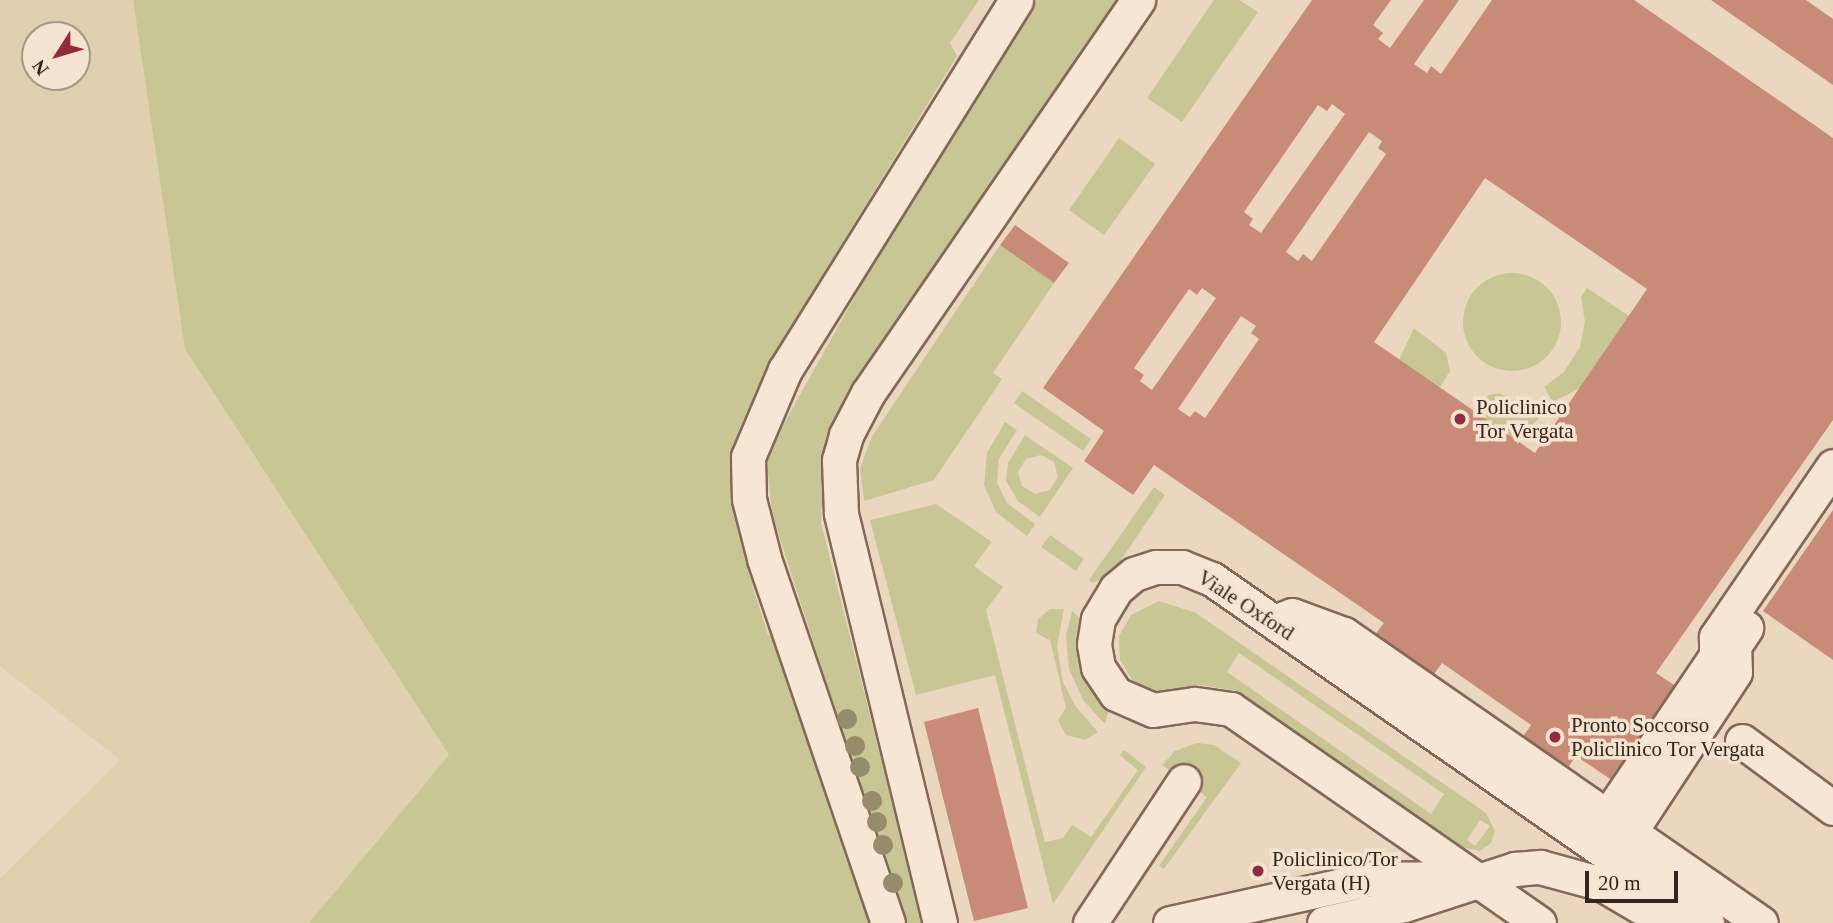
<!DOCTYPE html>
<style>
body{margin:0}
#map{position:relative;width:1833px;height:923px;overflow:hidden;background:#ebd7c0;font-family:"Times New Roman",serif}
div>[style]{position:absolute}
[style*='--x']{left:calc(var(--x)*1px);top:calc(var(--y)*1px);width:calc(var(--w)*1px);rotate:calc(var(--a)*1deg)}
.farmland>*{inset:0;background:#e0d0ae}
.green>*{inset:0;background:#c9c695}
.round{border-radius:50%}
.building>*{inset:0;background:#c88b78}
.roads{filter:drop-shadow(2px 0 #836859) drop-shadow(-2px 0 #836859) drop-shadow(0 2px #836859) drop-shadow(0 -2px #836859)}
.minor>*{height:33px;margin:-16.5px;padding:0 16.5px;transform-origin:16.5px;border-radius:16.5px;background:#f7e6d3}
.trees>*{width:20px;height:20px;margin:-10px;border-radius:50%;background:#948c6a}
.dots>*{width:19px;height:19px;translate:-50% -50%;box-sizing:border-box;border:4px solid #f3e3cf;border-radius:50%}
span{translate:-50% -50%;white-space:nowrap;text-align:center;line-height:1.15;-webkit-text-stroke:7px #f3e3cf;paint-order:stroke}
.poi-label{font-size:21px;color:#34241d}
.left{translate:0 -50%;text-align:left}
.street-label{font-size:21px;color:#34241d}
.north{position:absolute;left:21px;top:21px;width:70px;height:70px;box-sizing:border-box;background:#f3e3cf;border:2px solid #a79788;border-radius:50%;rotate:233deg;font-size:19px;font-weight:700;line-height:28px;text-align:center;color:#34241d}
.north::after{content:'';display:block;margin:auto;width:24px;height:32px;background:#8f2c3e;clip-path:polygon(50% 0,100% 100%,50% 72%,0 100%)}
.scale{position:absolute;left:1585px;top:871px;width:93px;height:32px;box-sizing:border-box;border:4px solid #34241d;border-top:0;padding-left:9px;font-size:21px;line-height:24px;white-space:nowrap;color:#34241d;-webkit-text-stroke:5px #f3e3cf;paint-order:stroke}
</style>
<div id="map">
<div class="farmland">
<i style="clip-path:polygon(evenodd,0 0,133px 0,185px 349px,449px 755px,309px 923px,0 923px,0 879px,120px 760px,0 666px,0 0,35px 35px,77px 35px,77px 77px,35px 77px,35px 35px)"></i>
</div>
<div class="green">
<i style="clip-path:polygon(133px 0,979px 0,950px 43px,957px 56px,811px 294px,737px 438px,732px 470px,734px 510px,757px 577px,752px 585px,768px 635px,782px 640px,873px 923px,309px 923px,449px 755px,185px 349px)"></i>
<i style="clip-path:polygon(1037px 0,1127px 0,824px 467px,821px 523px,923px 923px,904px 923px,772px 514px,767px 463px,781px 429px,942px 140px)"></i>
<i style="clip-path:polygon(1214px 0,1239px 0,1258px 12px,1182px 122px,1147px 98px)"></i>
<i style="clip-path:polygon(1119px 138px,1155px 164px,1104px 235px,1069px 210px)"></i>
<i style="clip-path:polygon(1000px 245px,1054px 283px,993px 373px,1002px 379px,934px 480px,864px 501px,860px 469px,871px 438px)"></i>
<i class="round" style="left:1463px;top:273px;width:98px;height:98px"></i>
<i style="clip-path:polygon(1587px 288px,1629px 316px,1580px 388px,1553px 402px,1544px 387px,1564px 372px,1580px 347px,1585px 322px,1581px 297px)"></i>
<i style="clip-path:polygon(1414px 328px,1446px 353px,1450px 371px,1440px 387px,1399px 360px)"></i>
<i style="clip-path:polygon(1022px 391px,1091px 439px,1083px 451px,1014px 403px)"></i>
<i style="clip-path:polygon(1500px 393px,1540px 417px,1518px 441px,1475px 412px,1488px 395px)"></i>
<i style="clip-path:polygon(1005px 422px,1017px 430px,999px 459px,997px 483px,1007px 503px,1035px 524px,1027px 536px,996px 512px,984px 485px,987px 453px)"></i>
<i style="clip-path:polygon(evenodd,1025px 435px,1073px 468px,1040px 517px,1018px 501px,1006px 481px,1008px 463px,1025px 435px,1041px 455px,1054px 462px,1058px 477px,1050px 490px,1035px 494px,1022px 486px,1018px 472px,1026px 459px,1041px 455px)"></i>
<i style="clip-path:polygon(1154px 487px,1165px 495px,1110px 576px,1092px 583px,1089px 580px)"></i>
<i style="clip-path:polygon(936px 504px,992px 542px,974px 566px,1003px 587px,986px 610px,1045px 842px,1063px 838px,1072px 825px,1091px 837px,1138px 770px,1120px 755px,1124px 750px,1146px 767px,1053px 904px,995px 675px,916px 695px,870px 520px)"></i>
<i style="clip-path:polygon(1050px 535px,1084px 559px,1076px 571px,1041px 547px)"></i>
<i style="clip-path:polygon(evenodd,1159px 601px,1196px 613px,1486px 813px,1495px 831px,1491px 843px,1480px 851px,1461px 847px,1237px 691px,1201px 685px,1157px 692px,1133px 681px,1120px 660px,1119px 636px,1131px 615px,1159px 601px,1239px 653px,1444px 794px,1431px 814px,1227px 672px,1239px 653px,1159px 601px,1480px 820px,1490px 826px,1475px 846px,1467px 840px,1480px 820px)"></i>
<i style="clip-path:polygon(1050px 609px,1064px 609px,1057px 646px,1063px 682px,1076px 707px,1098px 732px,1085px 740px,1066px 735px,1058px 720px,1066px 708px,1050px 640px,1036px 633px,1038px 619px)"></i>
<i style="clip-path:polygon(1072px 611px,1083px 621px,1085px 676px,1108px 712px,1105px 724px,1083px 700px,1069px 669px,1066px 636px)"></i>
<i style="clip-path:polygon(1197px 743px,1214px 745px,1241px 763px,1164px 869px,1159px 866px,1207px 797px,1162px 765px,1175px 751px)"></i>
</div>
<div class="building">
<i style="clip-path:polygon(evenodd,1312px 0,1391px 0,1373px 25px,1383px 33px,1378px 39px,1390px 48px,1424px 0,1459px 0,1414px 64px,1427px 73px,1431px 66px,1441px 74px,1492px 0,1634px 0,1833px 138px,1833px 420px,1656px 673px,1701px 703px,1637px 797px,1576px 756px,1544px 802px,1500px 770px,1531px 725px,1442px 663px,1409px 709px,1350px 667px,1384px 623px,1154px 465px,1133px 495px,1084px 461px,1104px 431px,1043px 388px,1312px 0,1332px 104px,1345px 114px,1261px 233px,1249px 225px,1253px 219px,1244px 212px,1318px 105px,1327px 111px,1332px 104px,1312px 0,1369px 132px,1382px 141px,1378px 148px,1386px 154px,1312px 261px,1303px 254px,1298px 261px,1286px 252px,1369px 132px,1312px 0,1485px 178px,1647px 289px,1535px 453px,1374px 342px,1485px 178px,1312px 0,1202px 288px,1216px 298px,1152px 390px,1140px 381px,1144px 375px,1134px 368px,1189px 289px,1197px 295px,1202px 288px,1312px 0,1241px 316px,1256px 326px,1251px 333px,1259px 339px,1205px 418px,1195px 411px,1190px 417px,1178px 409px,1241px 316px)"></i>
<i style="clip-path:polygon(1711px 0,1806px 0,1833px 19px,1833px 85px)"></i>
<i style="clip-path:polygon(1015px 225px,1069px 263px,1054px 283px,1000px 245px)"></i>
<i style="clip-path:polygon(1833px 510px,1833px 660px,1763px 611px)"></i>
<i style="clip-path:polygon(978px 708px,1028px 908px,974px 921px,924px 722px)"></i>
</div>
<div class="roads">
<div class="minor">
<i style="--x:1274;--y:622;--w:19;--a:-21"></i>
<i style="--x:1292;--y:615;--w:55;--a:20.1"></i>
<i style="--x:1344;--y:634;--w:507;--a:34.72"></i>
<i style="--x:1742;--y:741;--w:113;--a:36.4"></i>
<i style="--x:1607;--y:817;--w:194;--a:-55.9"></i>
<i style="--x:1716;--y:656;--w:19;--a:-90"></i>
<i style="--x:1716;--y:637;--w:207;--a:-55.6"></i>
<i style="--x:1630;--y:832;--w:191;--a:-56.7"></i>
<i style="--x:1735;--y:672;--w:26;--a:-92"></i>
<i style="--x:1734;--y:646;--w:22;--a:-56"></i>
<i style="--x:888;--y:923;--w:385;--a:-108.8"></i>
<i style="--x:764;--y:558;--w:61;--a:-104.3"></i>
<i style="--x:749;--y:499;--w:42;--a:-91.4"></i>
<i style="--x:748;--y:457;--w:95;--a:-67"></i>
<i style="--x:785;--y:370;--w:436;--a:-58"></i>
<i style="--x:940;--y:923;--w:422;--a:-103.6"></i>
<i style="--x:841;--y:513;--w:53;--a:-92.2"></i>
<i style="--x:839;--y:460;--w:26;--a:-74"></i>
<i style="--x:846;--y:435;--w:47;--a:-62.4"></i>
<i style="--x:868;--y:393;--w:477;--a:-55.5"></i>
<i style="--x:1090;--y:923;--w:170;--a:-56.5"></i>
<i style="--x:1170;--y:923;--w:205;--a:-12.4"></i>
<i style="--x:1370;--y:879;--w:97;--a:-0.6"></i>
<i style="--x:1324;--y:923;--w:82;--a:-12.7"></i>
<i style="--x:1404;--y:905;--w:117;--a:-18"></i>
<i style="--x:1515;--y:869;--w:25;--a:-5"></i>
<i style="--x:1540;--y:867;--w:64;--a:15.3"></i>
<i style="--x:1602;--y:884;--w:77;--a:30.6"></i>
<i style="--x:1539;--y:923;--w:375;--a:-145.2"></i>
<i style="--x:1231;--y:709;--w:37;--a:-172"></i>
<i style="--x:1194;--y:704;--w:41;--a:171.7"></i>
<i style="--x:1153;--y:710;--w:40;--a:-156.6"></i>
<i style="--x:1116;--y:694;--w:32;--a:-124"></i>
<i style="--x:1098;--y:667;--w:23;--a:-100"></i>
<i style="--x:1094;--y:644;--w:25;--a:-81"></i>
<i style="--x:1098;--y:619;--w:35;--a:-59"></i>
<i style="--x:1116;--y:589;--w:23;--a:-40"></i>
<i style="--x:1134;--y:574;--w:23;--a:-18"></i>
<i style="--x:1156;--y:567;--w:26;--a:0"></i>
<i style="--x:1182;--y:567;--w:32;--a:22"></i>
<i style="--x:1212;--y:579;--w:603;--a:34.8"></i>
</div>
</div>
<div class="trees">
<i style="left:847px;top:719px"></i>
<i style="left:855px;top:746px"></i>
<i style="left:860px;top:767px"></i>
<i style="left:872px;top:801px"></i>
<i style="left:877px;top:822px"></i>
<i style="left:883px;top:845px"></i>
<i style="left:893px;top:883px"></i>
</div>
<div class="dots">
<i style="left:1460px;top:419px;background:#8f2c3e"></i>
<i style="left:1555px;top:737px;background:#8f2c3e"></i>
<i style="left:1258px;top:871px;background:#8f2c3e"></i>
</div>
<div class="poi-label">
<span class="left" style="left:1476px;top:419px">Policlinico<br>Tor Vergata</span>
<span class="left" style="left:1571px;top:737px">Pronto Soccorso<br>Policlinico Tor Vergata</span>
<span class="left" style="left:1272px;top:871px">Policlinico/Tor<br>Vergata (H)</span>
</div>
<div class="street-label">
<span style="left:1246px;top:605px;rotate:33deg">Viale Oxford</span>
</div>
<div class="north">N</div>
<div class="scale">20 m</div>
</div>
